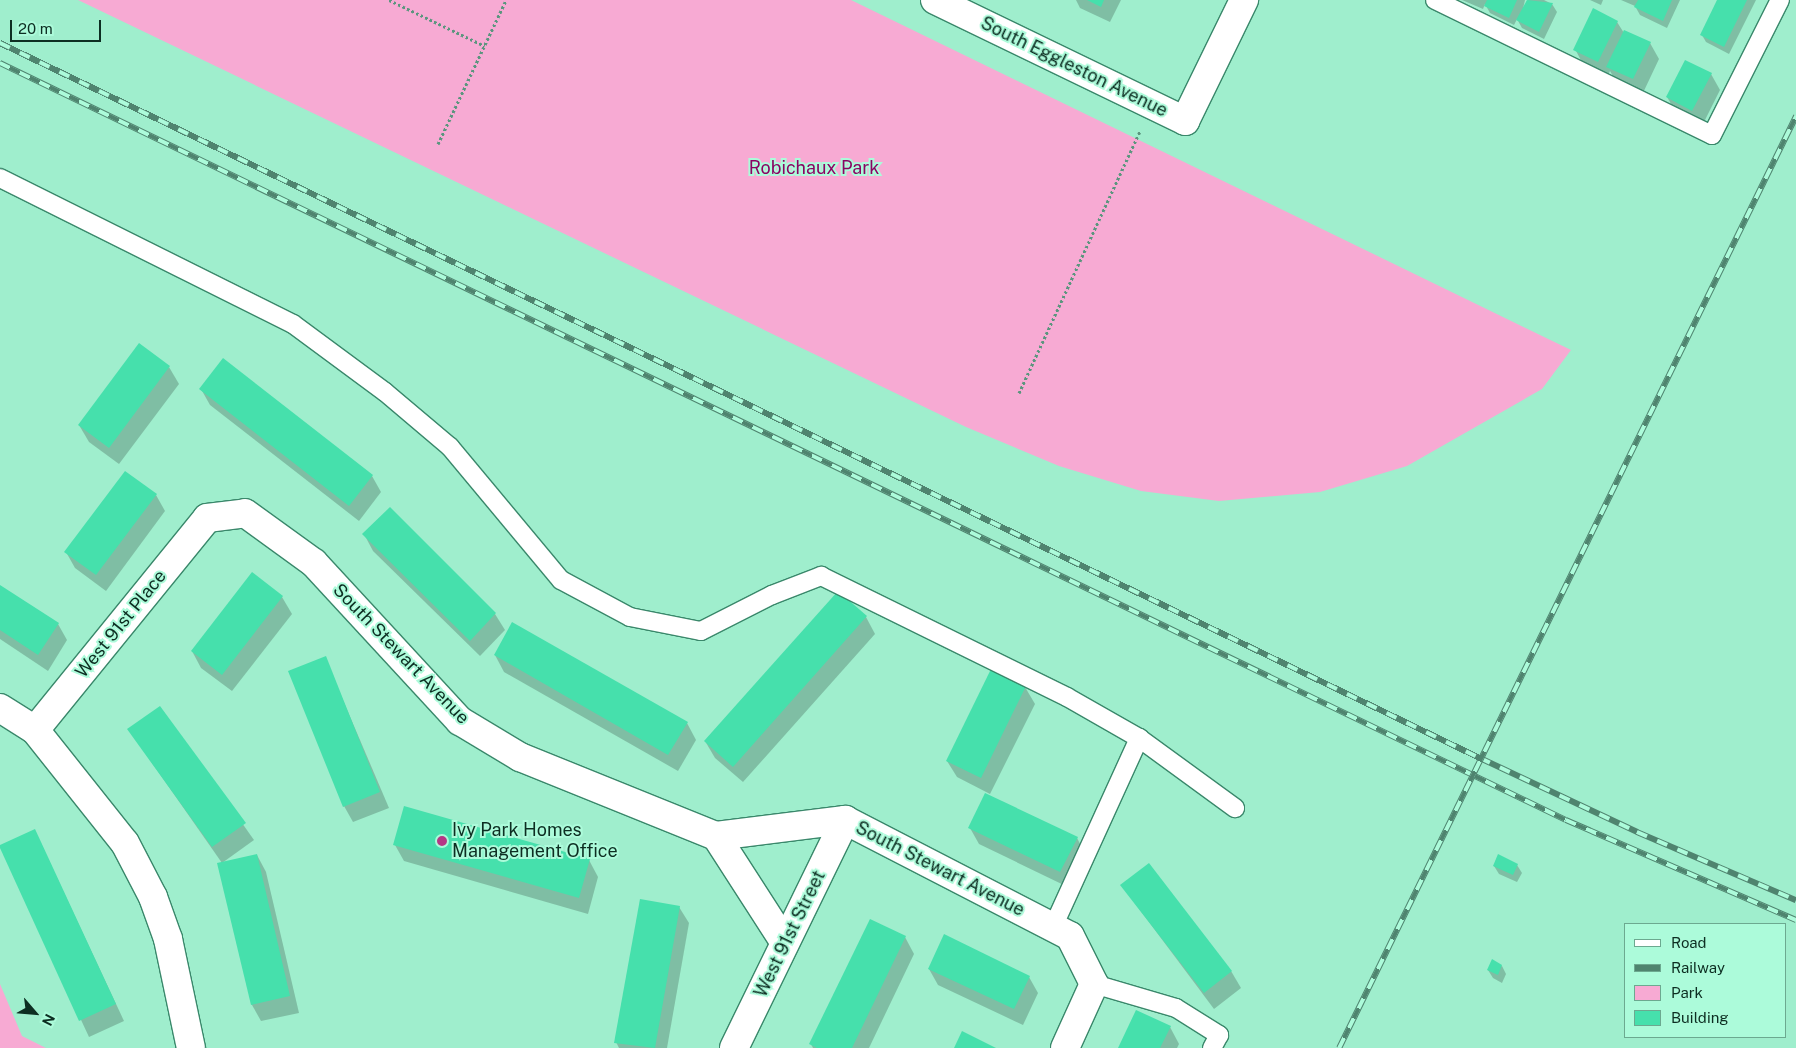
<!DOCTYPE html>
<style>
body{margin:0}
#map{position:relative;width:1796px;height:1048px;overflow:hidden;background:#9feecd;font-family:"Public Sans",sans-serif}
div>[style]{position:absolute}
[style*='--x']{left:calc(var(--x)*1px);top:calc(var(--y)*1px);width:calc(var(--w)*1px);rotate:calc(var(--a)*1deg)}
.green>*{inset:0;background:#f7aad3}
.shadow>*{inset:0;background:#0003}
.building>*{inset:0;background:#46e0ac}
.path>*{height:3px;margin-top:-1.5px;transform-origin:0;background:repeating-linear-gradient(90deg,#5b957e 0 2.5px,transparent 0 5px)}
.roads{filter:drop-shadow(1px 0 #3a886b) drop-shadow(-1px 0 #3a886b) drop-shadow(0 1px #3a886b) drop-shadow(0 -1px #3a886b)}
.service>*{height:18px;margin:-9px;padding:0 9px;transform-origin:9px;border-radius:9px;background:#fff}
.minor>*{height:28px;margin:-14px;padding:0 14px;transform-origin:14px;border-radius:14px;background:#fff}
.rail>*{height:5.5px;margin-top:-2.75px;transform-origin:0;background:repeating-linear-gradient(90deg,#acfbda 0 11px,#4f846f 0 22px);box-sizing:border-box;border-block:1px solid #4f846f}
.dots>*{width:14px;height:14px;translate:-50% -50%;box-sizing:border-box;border:2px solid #acfbda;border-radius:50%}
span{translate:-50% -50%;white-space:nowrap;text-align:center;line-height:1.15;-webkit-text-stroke:4px #acfbda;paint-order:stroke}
.street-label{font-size:18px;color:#0d2e22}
.park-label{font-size:18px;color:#8b0362}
.poi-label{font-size:18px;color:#0d2e22}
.left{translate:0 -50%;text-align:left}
.legend{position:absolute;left:1624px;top:923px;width:162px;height:115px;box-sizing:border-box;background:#acfbda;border:1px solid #6ca990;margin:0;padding:6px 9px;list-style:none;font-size:15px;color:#0d2e22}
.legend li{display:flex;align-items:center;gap:10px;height:25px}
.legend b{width:25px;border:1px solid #6ca990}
.north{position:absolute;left:10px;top:988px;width:50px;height:50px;-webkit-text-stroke:4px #acfbda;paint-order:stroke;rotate:117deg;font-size:14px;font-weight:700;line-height:20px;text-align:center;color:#0d2e22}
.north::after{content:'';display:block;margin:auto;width:18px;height:22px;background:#0d2e22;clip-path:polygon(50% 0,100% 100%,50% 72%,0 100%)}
.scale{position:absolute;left:10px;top:20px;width:91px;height:22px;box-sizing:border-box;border:2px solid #0d2e22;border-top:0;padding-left:6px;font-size:15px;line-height:18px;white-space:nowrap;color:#0d2e22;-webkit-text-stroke:4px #acfbda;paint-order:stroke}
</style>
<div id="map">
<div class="green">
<i style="clip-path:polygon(78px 0,851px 0,1571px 350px,1542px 389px,1407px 466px,1320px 492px,1219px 501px,1141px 491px,1059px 466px,966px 427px)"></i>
<i style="clip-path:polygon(0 984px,22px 1036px,46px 1048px,0 1048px)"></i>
</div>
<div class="shadow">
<i style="clip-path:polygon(1076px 0,1121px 0,1110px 22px,1080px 8px)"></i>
<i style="clip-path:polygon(1462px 0,1525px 0,1522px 13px,1528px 0,1544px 0,1552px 4px,1557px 12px,1544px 39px,1522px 28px,1517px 19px,1514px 25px,1490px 13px,1485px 4px,1483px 9px)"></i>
<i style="clip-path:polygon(1590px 0,1603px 0,1601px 5px)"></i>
<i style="clip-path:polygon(1621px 0,1680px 0,1667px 28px,1640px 15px,1635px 6px)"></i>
<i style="clip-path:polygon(1719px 0,1756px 0,1729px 54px,1706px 42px,1702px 35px)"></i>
<i style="clip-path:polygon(1617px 22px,1624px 33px,1650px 43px,1659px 59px,1642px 95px,1617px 83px,1610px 71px,1607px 77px,1584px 66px,1575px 49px)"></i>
<i style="clip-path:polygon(1711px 74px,1720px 90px,1702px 126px,1677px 114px,1667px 97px)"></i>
<i style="clip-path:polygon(169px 367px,179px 384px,119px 464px,89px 442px,79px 425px)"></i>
<i style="clip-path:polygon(201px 389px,372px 476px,381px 492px,359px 521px,210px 405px)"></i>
<i style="clip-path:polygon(156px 495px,165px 511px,106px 591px,75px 568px,66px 552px)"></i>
<i style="clip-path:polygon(390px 509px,495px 614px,505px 630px,480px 656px,373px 551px,364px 534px)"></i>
<i style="clip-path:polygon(252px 574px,282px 597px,292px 614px,232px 691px,201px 668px,192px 651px)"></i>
<i style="clip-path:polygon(0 586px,58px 624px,67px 640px,48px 671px,0 639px)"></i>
<i style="clip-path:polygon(838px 593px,866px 617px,875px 634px,743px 782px,715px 758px,705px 741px)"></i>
<i style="clip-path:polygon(495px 655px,687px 723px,696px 740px,678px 771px,504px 672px)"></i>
<i style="clip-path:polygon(325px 658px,389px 808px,353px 822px,344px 806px)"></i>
<i style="clip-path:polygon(1025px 687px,1035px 704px,990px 794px,957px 777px,947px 761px)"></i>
<i style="clip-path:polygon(160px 707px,254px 840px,222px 863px,129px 730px)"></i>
<i style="clip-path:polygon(970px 828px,1077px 838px,1086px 855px,1070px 888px,979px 844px)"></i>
<i style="clip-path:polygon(35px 831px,124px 1021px,89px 1037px,0 846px)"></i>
<i style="clip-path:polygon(395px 845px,589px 860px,598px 877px,588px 914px,404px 861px)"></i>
<i style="clip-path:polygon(257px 855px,266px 872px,299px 1013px,261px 1021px,252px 1005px,218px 864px)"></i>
<i style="clip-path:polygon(1517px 865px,1522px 873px,1517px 882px,1499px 874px,1494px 866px)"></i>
<i style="clip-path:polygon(1122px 886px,1231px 971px,1241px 988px,1214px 1009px)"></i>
<i style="clip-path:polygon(679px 907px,689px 923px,667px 1048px,619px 1048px,616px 1042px)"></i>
<i style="clip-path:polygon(905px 937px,914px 954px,869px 1048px,813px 1048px,811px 1044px)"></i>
<i style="clip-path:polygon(1502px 966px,1506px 974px,1502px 983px,1493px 978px,1488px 970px)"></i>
<i style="clip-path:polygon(929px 969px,1029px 977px,1038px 993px,1023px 1025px,938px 985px)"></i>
<i style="clip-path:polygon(1170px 1027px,1179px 1044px,1177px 1048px,1119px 1048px)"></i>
</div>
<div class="building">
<i style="clip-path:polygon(1087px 0,1104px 0,1101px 7px)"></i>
<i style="clip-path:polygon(1487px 0,1517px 0,1509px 18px,1484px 6px)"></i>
<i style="clip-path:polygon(1527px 0,1553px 3px,1539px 32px,1516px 20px)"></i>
<i style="clip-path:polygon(1638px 0,1672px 0,1663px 21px,1634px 7px)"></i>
<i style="clip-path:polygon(1717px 0,1747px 0,1724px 47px,1700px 35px)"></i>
<i style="clip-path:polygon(1593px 8px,1618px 21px,1598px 62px,1573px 50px)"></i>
<i style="clip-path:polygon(1624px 30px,1651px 42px,1633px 79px,1606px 67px)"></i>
<i style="clip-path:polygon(1685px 60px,1712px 73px,1692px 111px,1666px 97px)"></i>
<i style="clip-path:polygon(139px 343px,170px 366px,109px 448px,78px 425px)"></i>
<i style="clip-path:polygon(223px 358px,373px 475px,349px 506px,199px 389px)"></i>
<i style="clip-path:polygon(125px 471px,157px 494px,96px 575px,64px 552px)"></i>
<i style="clip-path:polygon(390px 507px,496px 613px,470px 641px,362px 534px)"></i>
<i style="clip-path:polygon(252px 572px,283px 596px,222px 675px,191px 651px)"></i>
<i style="clip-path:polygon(0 585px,59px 623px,38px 655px,0 630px)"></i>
<i style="clip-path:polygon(838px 591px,867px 616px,733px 767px,704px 741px)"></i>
<i style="clip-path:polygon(512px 622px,688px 722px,668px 755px,494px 655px)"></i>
<i style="clip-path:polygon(326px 656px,380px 792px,343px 807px,288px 671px)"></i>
<i style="clip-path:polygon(991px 669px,1026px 686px,981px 778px,946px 761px)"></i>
<i style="clip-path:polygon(160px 706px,246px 823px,212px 847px,127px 729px)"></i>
<i style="clip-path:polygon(985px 793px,1078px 837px,1060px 872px,968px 828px)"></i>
<i style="clip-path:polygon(404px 806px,590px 859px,579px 898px,393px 845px)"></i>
<i style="clip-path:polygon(35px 829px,116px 1004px,79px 1021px,0 848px,0 845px)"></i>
<i style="clip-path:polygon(257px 854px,290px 996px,251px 1005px,217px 863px)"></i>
<i style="clip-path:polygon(1498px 854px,1518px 864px,1513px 875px,1493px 866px)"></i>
<i style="clip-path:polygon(1149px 863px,1232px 971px,1204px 993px,1120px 885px)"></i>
<i style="clip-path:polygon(640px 899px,680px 906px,655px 1048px,614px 1043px)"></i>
<i style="clip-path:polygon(870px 919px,906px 936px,852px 1048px,817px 1048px,809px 1044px)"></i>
<i style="clip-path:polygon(944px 934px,1030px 976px,1014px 1009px,928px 969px)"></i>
<i style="clip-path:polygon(1492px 959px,1502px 965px,1498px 975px,1487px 970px)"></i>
<i style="clip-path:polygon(1136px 1010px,1171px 1026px,1160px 1048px,1118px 1048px)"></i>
<i style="clip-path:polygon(962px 1031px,996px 1048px,954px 1048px)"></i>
</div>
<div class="path">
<i style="--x:389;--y:0;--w:106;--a:25.6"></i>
<i style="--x:438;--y:144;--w:159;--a:-64.7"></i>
<i style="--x:1019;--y:393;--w:289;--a:-65.2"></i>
</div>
<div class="roads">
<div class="service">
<i style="--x:1435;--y:0;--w:308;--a:26"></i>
<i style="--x:1712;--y:135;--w:151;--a:-63.3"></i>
<i style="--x:0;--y:178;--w:327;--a:26.5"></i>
<i style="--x:293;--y:324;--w:114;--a:36.5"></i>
<i style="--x:385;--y:392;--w:85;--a:40.2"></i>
<i style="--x:450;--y:447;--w:173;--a:50.2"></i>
<i style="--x:561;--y:580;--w:78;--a:28.2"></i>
<i style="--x:630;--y:617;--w:72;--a:11.2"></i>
<i style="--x:701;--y:631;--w:80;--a:-26.9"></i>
<i style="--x:772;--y:595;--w:53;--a:-21.2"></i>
<i style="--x:821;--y:576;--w:274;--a:26.2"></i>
<i style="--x:1067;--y:697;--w:83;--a:29.7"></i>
<i style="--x:1139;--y:738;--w:119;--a:36.1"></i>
<i style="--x:1053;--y:927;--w:208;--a:-65.5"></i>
<i style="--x:1094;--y:984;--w:85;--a:16.3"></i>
<i style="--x:1176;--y:1008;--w:51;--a:32.1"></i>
<i style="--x:1219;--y:1035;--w:15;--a:118"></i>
</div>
<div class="minor">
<i style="--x:935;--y:0;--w:278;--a:25.8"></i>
<i style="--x:1185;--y:121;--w:135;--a:-64"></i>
<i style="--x:0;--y:708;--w:41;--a:32.2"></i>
<i style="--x:35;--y:730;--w:144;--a:51.5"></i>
<i style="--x:125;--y:843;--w:61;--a:62.6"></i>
<i style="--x:153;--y:897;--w:45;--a:70.3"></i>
<i style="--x:168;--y:939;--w:111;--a:78.1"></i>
<i style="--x:35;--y:730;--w:273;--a:-50.9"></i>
<i style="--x:207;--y:518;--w:38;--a:-7"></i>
<i style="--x:245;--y:513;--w:85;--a:35.9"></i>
<i style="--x:314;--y:563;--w:215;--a:47.3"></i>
<i style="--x:460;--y:721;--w:70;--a:31"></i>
<i style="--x:520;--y:757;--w:211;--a:22"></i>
<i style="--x:716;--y:836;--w:130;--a:-7.1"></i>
<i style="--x:845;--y:820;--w:253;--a:27.3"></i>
<i style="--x:1070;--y:936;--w:54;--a:63.4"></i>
<i style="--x:1094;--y:984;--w:70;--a:114.4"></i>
<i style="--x:716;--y:836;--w:127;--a:57.2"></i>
<i style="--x:734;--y:1048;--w:254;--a:-64"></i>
</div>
</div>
<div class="rail">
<i style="--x:0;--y:43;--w:1644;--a:25.79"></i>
<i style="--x:1480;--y:758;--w:174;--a:25.2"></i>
<i style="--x:1637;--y:832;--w:173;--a:23.2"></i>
<i style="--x:0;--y:63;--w:1739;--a:25.8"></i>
<i style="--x:1566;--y:820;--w:251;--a:23.5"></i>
<i style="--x:1339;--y:1048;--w:1038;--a:-63.88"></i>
</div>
<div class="dots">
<i style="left:442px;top:841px;background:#b53785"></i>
</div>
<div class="street-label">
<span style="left:1074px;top:67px;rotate:26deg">South Eggleston Avenue</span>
<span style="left:121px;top:624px;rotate:-51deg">West 91st Place</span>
<span style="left:401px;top:654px;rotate:46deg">South Stewart Avenue</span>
<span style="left:940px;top:869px;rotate:27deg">South Stewart Avenue</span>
<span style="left:790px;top:934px;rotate:-64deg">West 91st Street</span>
</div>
<div class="park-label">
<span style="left:814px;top:168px">Robichaux Park</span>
</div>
<div class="poi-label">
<span class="left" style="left:452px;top:841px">Ivy Park Homes<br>Management Office</span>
</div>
<ul class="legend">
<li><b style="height:6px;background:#fff"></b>Road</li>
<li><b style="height:6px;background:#4f846f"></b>Railway</li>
<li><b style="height:14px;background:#f7aad3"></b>Park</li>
<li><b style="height:14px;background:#46e0ac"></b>Building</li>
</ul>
<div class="north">N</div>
<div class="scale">20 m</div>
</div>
